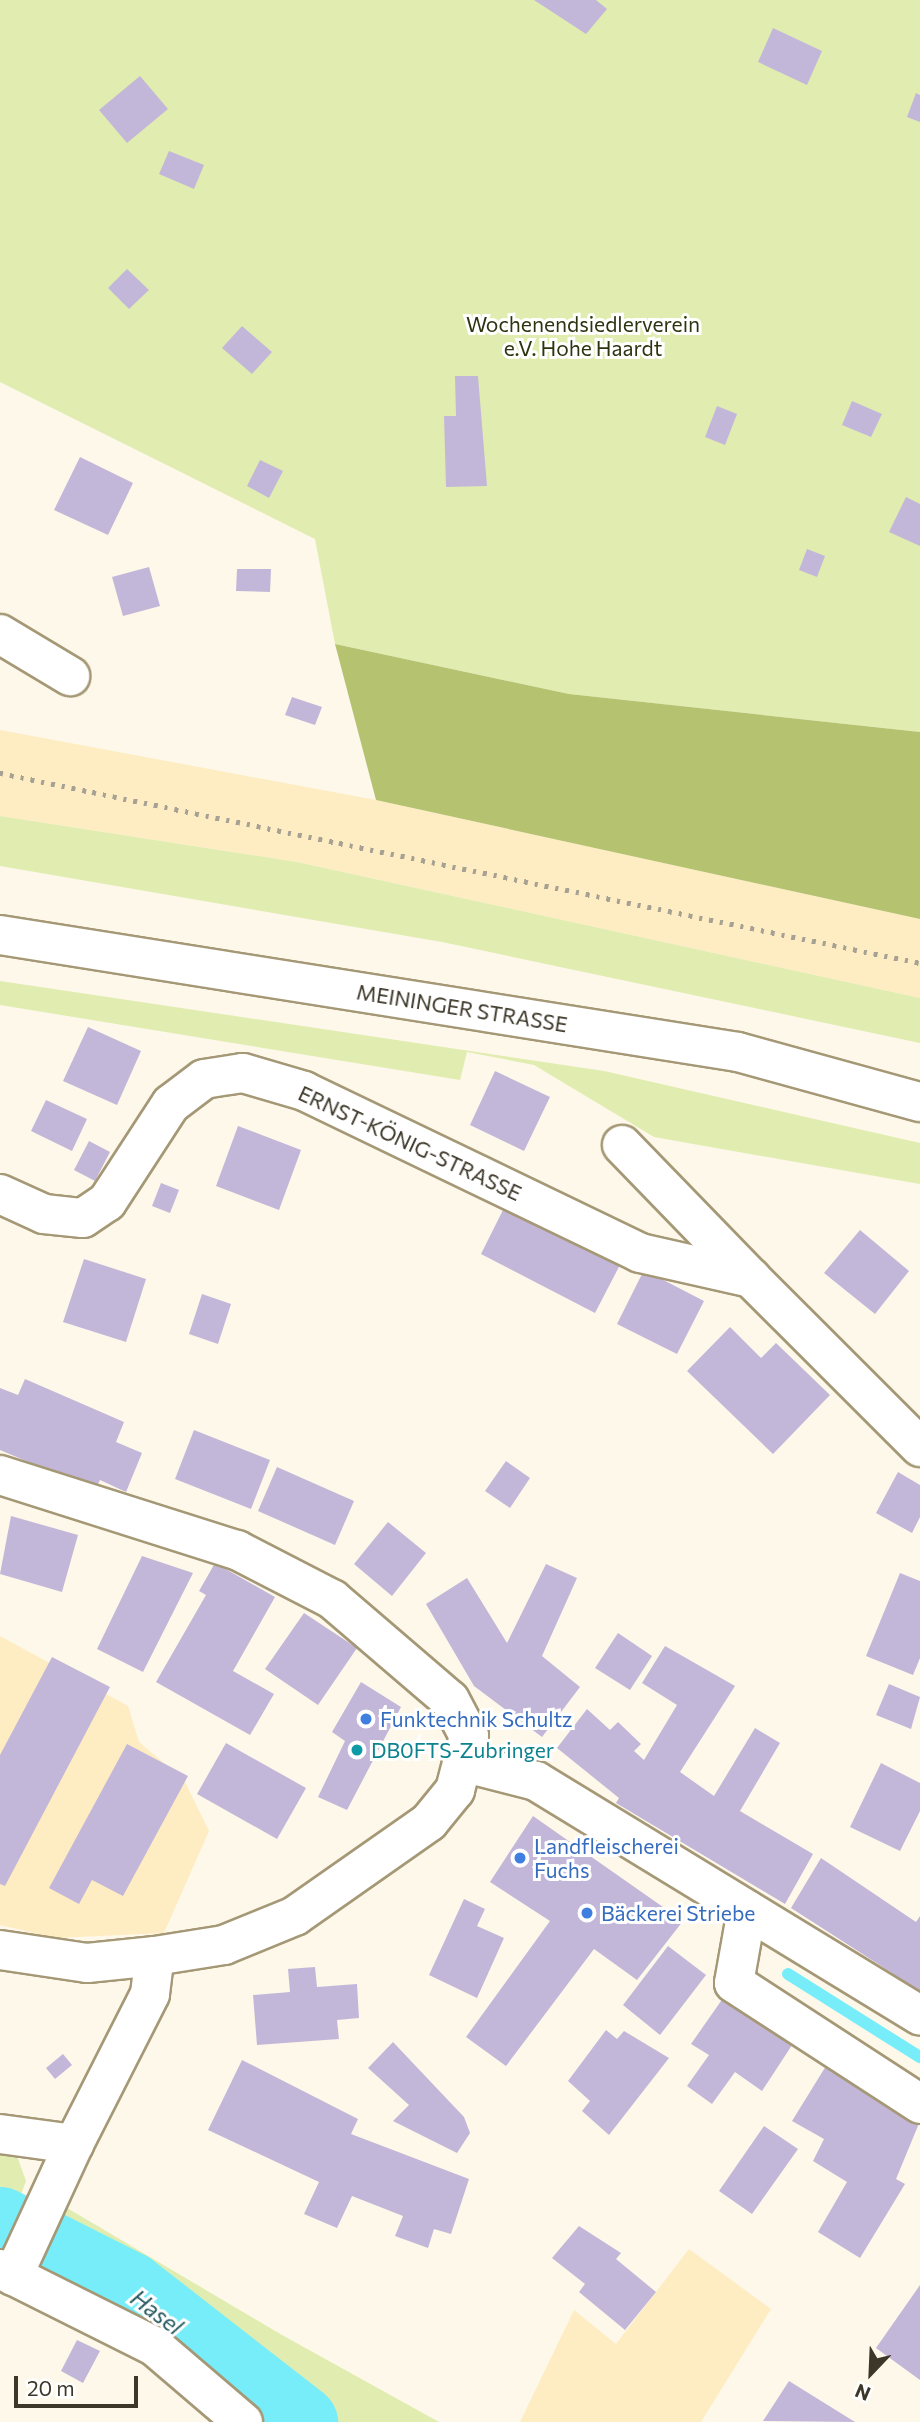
<!DOCTYPE html>
<meta charset="utf-8">
<style>
body{margin:0}
#map{position:relative;width:920px;height:2422px;overflow:hidden;background:#fdf8e9;font-family:Commissioner,sans-serif}
div>[style]{position:absolute}
[style*='--x']{left:calc(var(--x)*1px);top:calc(var(--y)*1px);width:calc(var(--w)*1px);rotate:calc(var(--a)*1deg)}
.built>*{inset:0;background:#feedc2}
.green>*{inset:0;background:#e1ecb0}
.forest>*{inset:0;background:#b5c371}
.stream>*{height:12px;margin:-6px;padding:0 6px;transform-origin:6px;border-radius:6px;background:#78edfa}
.river>*{height:75px;margin:-37.5px;padding:0 37.5px;transform-origin:37.5px;border-radius:37.5px;background:#78edfa}
.building>*{inset:0;background:#c3b7d9}
.roads{filter:drop-shadow(2px 0 #a59876) drop-shadow(-2px 0 #a59876) drop-shadow(0 2px #a59876) drop-shadow(0 -2px #a59876)}
.minor>*{height:38px;margin:-19px;padding:0 19px;transform-origin:19px;border-radius:19px;background:#fff}
.secondary>*{height:38px;margin:-19px;padding:0 19px;transform-origin:19px;border-radius:19px;background:#fff}
.rail>*{height:5px;margin-top:-2.5px;transform-origin:0;background:repeating-linear-gradient(90deg,#a6a192 0 3.5px,transparent 0 10.5px)}
.dots>*{width:19px;height:19px;translate:-50% -50%;box-sizing:border-box;border:4px solid #fff;border-radius:50%}
span{translate:-50% -50%;white-space:nowrap;text-align:center;line-height:1.15;-webkit-text-stroke:6px #fff;paint-order:stroke}
.park-label{font-size:21px;color:#2e3410}
.street-label{font-size:21px;color:#3d3729}
.shop-label{font-size:21px;color:#366cbe}
.left{translate:0 -50%;text-align:left}
.culture-label{font-size:21px;color:#0d838f}
.water-label{font-size:23px;color:#26595f;font-style:italic}
.north{position:absolute;left:836px;top:2338px;width:70px;height:70px;-webkit-text-stroke:5px #fff;paint-order:stroke;rotate:203deg;font-size:19px;font-weight:700;line-height:28px;text-align:center;color:#3d3729}
.north::after{content:'';display:block;margin:auto;width:24px;height:32px;background:#3d3729;clip-path:polygon(50% 0,100% 100%,50% 72%,0 100%)}
.scale{position:absolute;left:14px;top:2376px;width:124px;height:32px;box-sizing:border-box;border:4px solid #3d3729;border-top:0;padding-left:9px;font-size:21px;line-height:24px;white-space:nowrap;color:#3d3729;-webkit-text-stroke:5px #fff;paint-order:stroke}
</style>
<div id="map">
<div class="built">
<i style="clip-path:polygon(0 730px,376px 800px,920px 919px,920px 998px,297px 862px,0 816px)"></i>
<i style="clip-path:polygon(0 1636px,128px 1706px,139px 1742px,184px 1780px,209px 1831px,164px 1933px,56px 1938px,0 1925px)"></i>
<i style="clip-path:polygon(689px 2249px,771px 2309px,701px 2422px,520px 2422px,574px 2310px,616px 2344px)"></i>
</div>
<div class="green">
<i style="clip-path:polygon(0 0,920px 0,920px 732px,569px 694px,335px 644px,315px 539px,0 382px)"></i>
<i style="clip-path:polygon(0 816px,297px 862px,920px 998px,920px 1043px,442px 942px,0 866px)"></i>
<i style="clip-path:polygon(0 981px,604px 1071px,920px 1143px,920px 1184px,654px 1137px,534px 1065px,467px 1052px,460px 1080px,0 1005px)"></i>
<i style="clip-path:polygon(0 2144px,17px 2156px,26px 2181px,19px 2199px,0 2190px)"></i>
<i style="clip-path:polygon(62px 2205px,282px 2335px,439px 2422px,270px 2422px,213px 2379px,212px 2361px,42px 2264px)"></i>
</div>
<div class="forest">
<i style="clip-path:polygon(335px 644px,569px 694px,920px 732px,920px 919px,376px 800px)"></i>
</div>
<div class="stream">
<i style="--x:788;--y:1974;--w:156;--a:32.2"></i>
</div>
<div class="river">
<i style="--x:0;--y:2224;--w:144;--a:26.7"></i>
<i style="--x:129;--y:2289;--w:217;--a:37.9"></i>
</div>
<div class="building">
<i style="clip-path:polygon(534px 0,596px 0,607px 9px,586px 34px)"></i>
<i style="clip-path:polygon(773px 28px,822px 51px,807px 85px,758px 62px)"></i>
<i style="clip-path:polygon(140px 76px,168px 109px,127px 143px,99px 110px)"></i>
<i style="clip-path:polygon(916px 93px,920px 95px,920px 122px,907px 117px)"></i>
<i style="clip-path:polygon(169px 151px,204px 165px,194px 189px,159px 174px)"></i>
<i style="clip-path:polygon(127px 269px,149px 290px,129px 309px,108px 288px)"></i>
<i style="clip-path:polygon(242px 326px,272px 352px,252px 374px,222px 348px)"></i>
<i style="clip-path:polygon(455px 376px,478px 376px,487px 486px,446px 487px,444px 416px,456px 416px)"></i>
<i style="clip-path:polygon(852px 401px,882px 414px,871px 437px,842px 425px)"></i>
<i style="clip-path:polygon(717px 406px,737px 414px,725px 445px,705px 437px)"></i>
<i style="clip-path:polygon(80px 457px,133px 483px,108px 535px,54px 510px)"></i>
<i style="clip-path:polygon(260px 460px,283px 471px,269px 498px,247px 486px)"></i>
<i style="clip-path:polygon(906px 497px,920px 504px,920px 546px,889px 532px)"></i>
<i style="clip-path:polygon(807px 549px,825px 556px,817px 577px,799px 570px)"></i>
<i style="clip-path:polygon(149px 567px,160px 606px,123px 616px,112px 577px)"></i>
<i style="clip-path:polygon(237px 569px,271px 569px,270px 592px,236px 591px)"></i>
<i style="clip-path:polygon(292px 697px,322px 707px,315px 725px,285px 715px)"></i>
<i style="clip-path:polygon(88px 1027px,141px 1051px,117px 1105px,63px 1081px)"></i>
<i style="clip-path:polygon(495px 1071px,550px 1097px,524px 1151px,470px 1125px)"></i>
<i style="clip-path:polygon(46px 1100px,87px 1119px,72px 1151px,31px 1131px)"></i>
<i style="clip-path:polygon(238px 1126px,301px 1150px,279px 1210px,216px 1186px)"></i>
<i style="clip-path:polygon(89px 1141px,110px 1152px,95px 1181px,74px 1170px)"></i>
<i style="clip-path:polygon(161px 1183px,179px 1190px,170px 1213px,152px 1206px)"></i>
<i style="clip-path:polygon(507px 1202px,622px 1261px,595px 1313px,481px 1254px)"></i>
<i style="clip-path:polygon(860px 1230px,909px 1271px,875px 1314px,824px 1273px)"></i>
<i style="clip-path:polygon(84px 1259px,146px 1279px,126px 1342px,63px 1322px)"></i>
<i style="clip-path:polygon(644px 1270px,704px 1301px,677px 1354px,617px 1324px)"></i>
<i style="clip-path:polygon(202px 1294px,231px 1304px,218px 1344px,189px 1334px)"></i>
<i style="clip-path:polygon(730px 1327px,761px 1358px,776px 1343px,830px 1395px,773px 1454px,687px 1371px)"></i>
<i style="clip-path:polygon(25px 1379px,124px 1422px,116px 1442px,142px 1453px,126px 1492px,100px 1480px,95px 1490px,0 1450px,0 1388px,18px 1395px)"></i>
<i style="clip-path:polygon(194px 1430px,270px 1460px,251px 1509px,175px 1479px)"></i>
<i style="clip-path:polygon(506px 1461px,530px 1478px,510px 1508px,485px 1491px)"></i>
<i style="clip-path:polygon(277px 1467px,354px 1501px,335px 1545px,258px 1511px)"></i>
<i style="clip-path:polygon(898px 1472px,920px 1485px,920px 1517px,912px 1533px,876px 1513px)"></i>
<i style="clip-path:polygon(11px 1516px,78px 1535px,62px 1592px,0 1574px)"></i>
<i style="clip-path:polygon(388px 1522px,426px 1553px,392px 1596px,354px 1564px)"></i>
<i style="clip-path:polygon(142px 1556px,193px 1573px,143px 1672px,97px 1649px)"></i>
<i style="clip-path:polygon(215px 1563px,275px 1597px,233px 1671px,274px 1694px,250px 1735px,156px 1682px,206px 1595px,199px 1591px)"></i>
<i style="clip-path:polygon(546px 1564px,577px 1578px,542px 1656px,580px 1687px,542px 1737px,474px 1686px,426px 1604px,467px 1578px,507px 1643px)"></i>
<i style="clip-path:polygon(900px 1573px,920px 1581px,920px 1658px,913px 1675px,866px 1656px)"></i>
<i style="clip-path:polygon(304px 1613px,357px 1648px,318px 1705px,265px 1669px)"></i>
<i style="clip-path:polygon(618px 1633px,652px 1656px,630px 1690px,595px 1668px)"></i>
<i style="clip-path:polygon(665px 1646px,735px 1686px,680px 1772px,714px 1796px,755px 1728px,780px 1743px,740px 1811px,813px 1854px,785px 1904px,616px 1803px,619px 1798px,557px 1748px,587px 1709px,610px 1730px,618px 1722px,641px 1744px,634px 1751px,644px 1760px,677px 1705px,642px 1683px)"></i>
<i style="clip-path:polygon(52px 1657px,110px 1687px,5px 1886px,0 1884px,0 1755px)"></i>
<i style="clip-path:polygon(361px 1682px,401px 1707px,347px 1810px,318px 1797px,345px 1741px,332px 1732px)"></i>
<i style="clip-path:polygon(889px 1684px,920px 1697px,911px 1729px,876px 1715px)"></i>
<i style="clip-path:polygon(226px 1743px,306px 1788px,277px 1839px,197px 1794px)"></i>
<i style="clip-path:polygon(127px 1744px,188px 1776px,123px 1896px,92px 1880px,79px 1904px,49px 1888px)"></i>
<i style="clip-path:polygon(881px 1763px,920px 1783px,920px 1811px,900px 1851px,850px 1827px)"></i>
<i style="clip-path:polygon(533px 1816px,683px 1921px,637px 1980px,594px 1949px,506px 2066px,466px 2037px,550px 1921px,490px 1882px)"></i>
<i style="clip-path:polygon(821px 1858px,916px 1922px,920px 1916px,920px 1991px,791px 1908px)"></i>
<i style="clip-path:polygon(464px 1899px,485px 1909px,477px 1926px,504px 1938px,477px 1998px,429px 1975px)"></i>
<i style="clip-path:polygon(668px 1946px,706px 1975px,660px 2035px,623px 2005px)"></i>
<i style="clip-path:polygon(315px 1967px,317px 1987px,357px 1984px,359px 2018px,337px 2020px,339px 2039px,257px 2045px,253px 1995px,290px 1992px,288px 1969px)"></i>
<i style="clip-path:polygon(728px 1991px,796px 2039px,762px 2091px,735px 2072px,712px 2104px,687px 2086px,709px 2055px,691px 2044px)"></i>
<i style="clip-path:polygon(606px 2030px,617px 2039px,624px 2031px,669px 2058px,609px 2135px,582px 2111px,590px 2101px,568px 2081px)"></i>
<i style="clip-path:polygon(393px 2042px,464px 2117px,470px 2133px,457px 2153px,393px 2121px,409px 2105px,368px 2068px)"></i>
<i style="clip-path:polygon(63px 2054px,72px 2065px,55px 2079px,46px 2068px)"></i>
<i style="clip-path:polygon(242px 2060px,358px 2119px,351px 2134px,469px 2179px,451px 2234px,434px 2229px,428px 2248px,395px 2236px,403px 2216px,352px 2196px,337px 2228px,304px 2214px,319px 2182px,208px 2130px)"></i>
<i style="clip-path:polygon(826px 2066px,920px 2121px,896px 2179px,905px 2184px,860px 2258px,818px 2232px,847px 2182px,813px 2161px,824px 2139px,792px 2121px)"></i>
<i style="clip-path:polygon(764px 2126px,798px 2149px,752px 2214px,719px 2191px)"></i>
<i style="clip-path:polygon(579px 2226px,621px 2253px,616px 2259px,656px 2292px,625px 2330px,579px 2292px,585px 2284px,552px 2258px)"></i>
<i style="clip-path:polygon(920px 2285px,920px 2380px,876px 2348px)"></i>
<i style="clip-path:polygon(77px 2340px,100px 2351px,83px 2383px,61px 2371px)"></i>
<i style="clip-path:polygon(789px 2381px,855px 2422px,763px 2421px)"></i>
</div>
<div class="roads">
<div class="minor">
<i style="--x:0;--y:634;--w:82;--a:31"></i>
<i style="--x:622;--y:1145;--w:184;--a:45.9"></i>
<i style="--x:0;--y:1194;--w:48;--a:24.4"></i>
<i style="--x:44;--y:1214;--w:39;--a:6"></i>
<i style="--x:83;--y:1218;--w:29;--a:-34"></i>
<i style="--x:107;--y:1202;--w:117;--a:-56.9"></i>
<i style="--x:171;--y:1104;--w:41;--a:-37.1"></i>
<i style="--x:204;--y:1079;--w:39;--a:-9"></i>
<i style="--x:243;--y:1073;--w:64;--a:16.4"></i>
<i style="--x:304;--y:1091;--w:373;--a:25.7"></i>
<i style="--x:640;--y:1253;--w:114;--a:12.7"></i>
<i style="--x:751;--y:1278;--w:239;--a:45"></i>
<i style="--x:0;--y:1475;--w:249;--a:17.6"></i>
<i style="--x:237;--y:1550;--w:107;--a:27.3"></i>
<i style="--x:332;--y:1599;--w:155;--a:40.6"></i>
<i style="--x:450;--y:1700;--w:41;--a:62.2"></i>
<i style="--x:469;--y:1736;--w:56;--a:104.5"></i>
<i style="--x:455;--y:1790;--w:41;--a:129.1"></i>
<i style="--x:429;--y:1822;--w:164;--a:145"></i>
<i style="--x:295;--y:1916;--w:77;--a:157.8"></i>
<i style="--x:224;--y:1945;--w:70;--a:170.9"></i>
<i style="--x:155;--y:1956;--w:68;--a:174.1"></i>
<i style="--x:87;--y:1963;--w:88;--a:-171.5"></i>
<i style="--x:466;--y:1763;--w:72;--a:14.4"></i>
<i style="--x:536;--y:1781;--w:450;--a:31.4"></i>
<i style="--x:747;--y:1910;--w:74;--a:100.1"></i>
<i style="--x:734;--y:1983;--w:222;--a:33"></i>
<i style="--x:0;--y:2134;--w:75;--a:7.7"></i>
<i style="--x:74;--y:2144;--w:168;--a:-63.1"></i>
<i style="--x:150;--y:1994;--w:38;--a:-83"></i>
<i style="--x:0;--y:2269;--w:172;--a:26.6"></i>
<i style="--x:154;--y:2346;--w:117;--a:40.5"></i>
<i style="--x:13;--y:2276;--w:145;--a:-65.2"></i>
</div>
<div class="secondary">
<i style="--x:0;--y:935;--w:747;--a:9.01"></i>
<i style="--x:738;--y:1052;--w:189;--a:15.4"></i>
</div>
</div>
<div class="rail">
<i style="--x:0;--y:773;--w:939;--a:11.67"></i>
</div>
<div class="dots">
<i style="left:366px;top:1719px;background:#3f7fe0"></i>
<i style="left:357px;top:1750px;background:#0f9aa8"></i>
<i style="left:520px;top:1858px;background:#3f7fe0"></i>
<i style="left:587px;top:1913px;background:#3f7fe0"></i>
</div>
<div class="park-label">
<span style="left:583px;top:336px">Wochenendsiedlerverein<br>e.V. Hohe Haardt</span>
</div>
<div class="street-label">
<span style="left:462px;top:1008px;rotate:9deg">MEININGER STRASSE</span>
<span style="left:410px;top:1143px;rotate:25deg">ERNST-KÖNIG-STRASSE</span>
</div>
<div class="shop-label">
<span class="left" style="left:380px;top:1719px">Funktechnik Schultz</span>
<span class="left" style="left:534px;top:1858px">Landfleischerei<br>Fuchs</span>
<span class="left" style="left:601px;top:1913px">Bäckerei Striebe</span>
</div>
<div class="culture-label">
<span class="left" style="left:371px;top:1750px">DB0FTS-Zubringer</span>
</div>
<div class="water-label">
<span style="left:157px;top:2312px;rotate:37deg">Hasel</span>
</div>
<div class="north">N</div>
<div class="scale">20 m</div>
</div>
